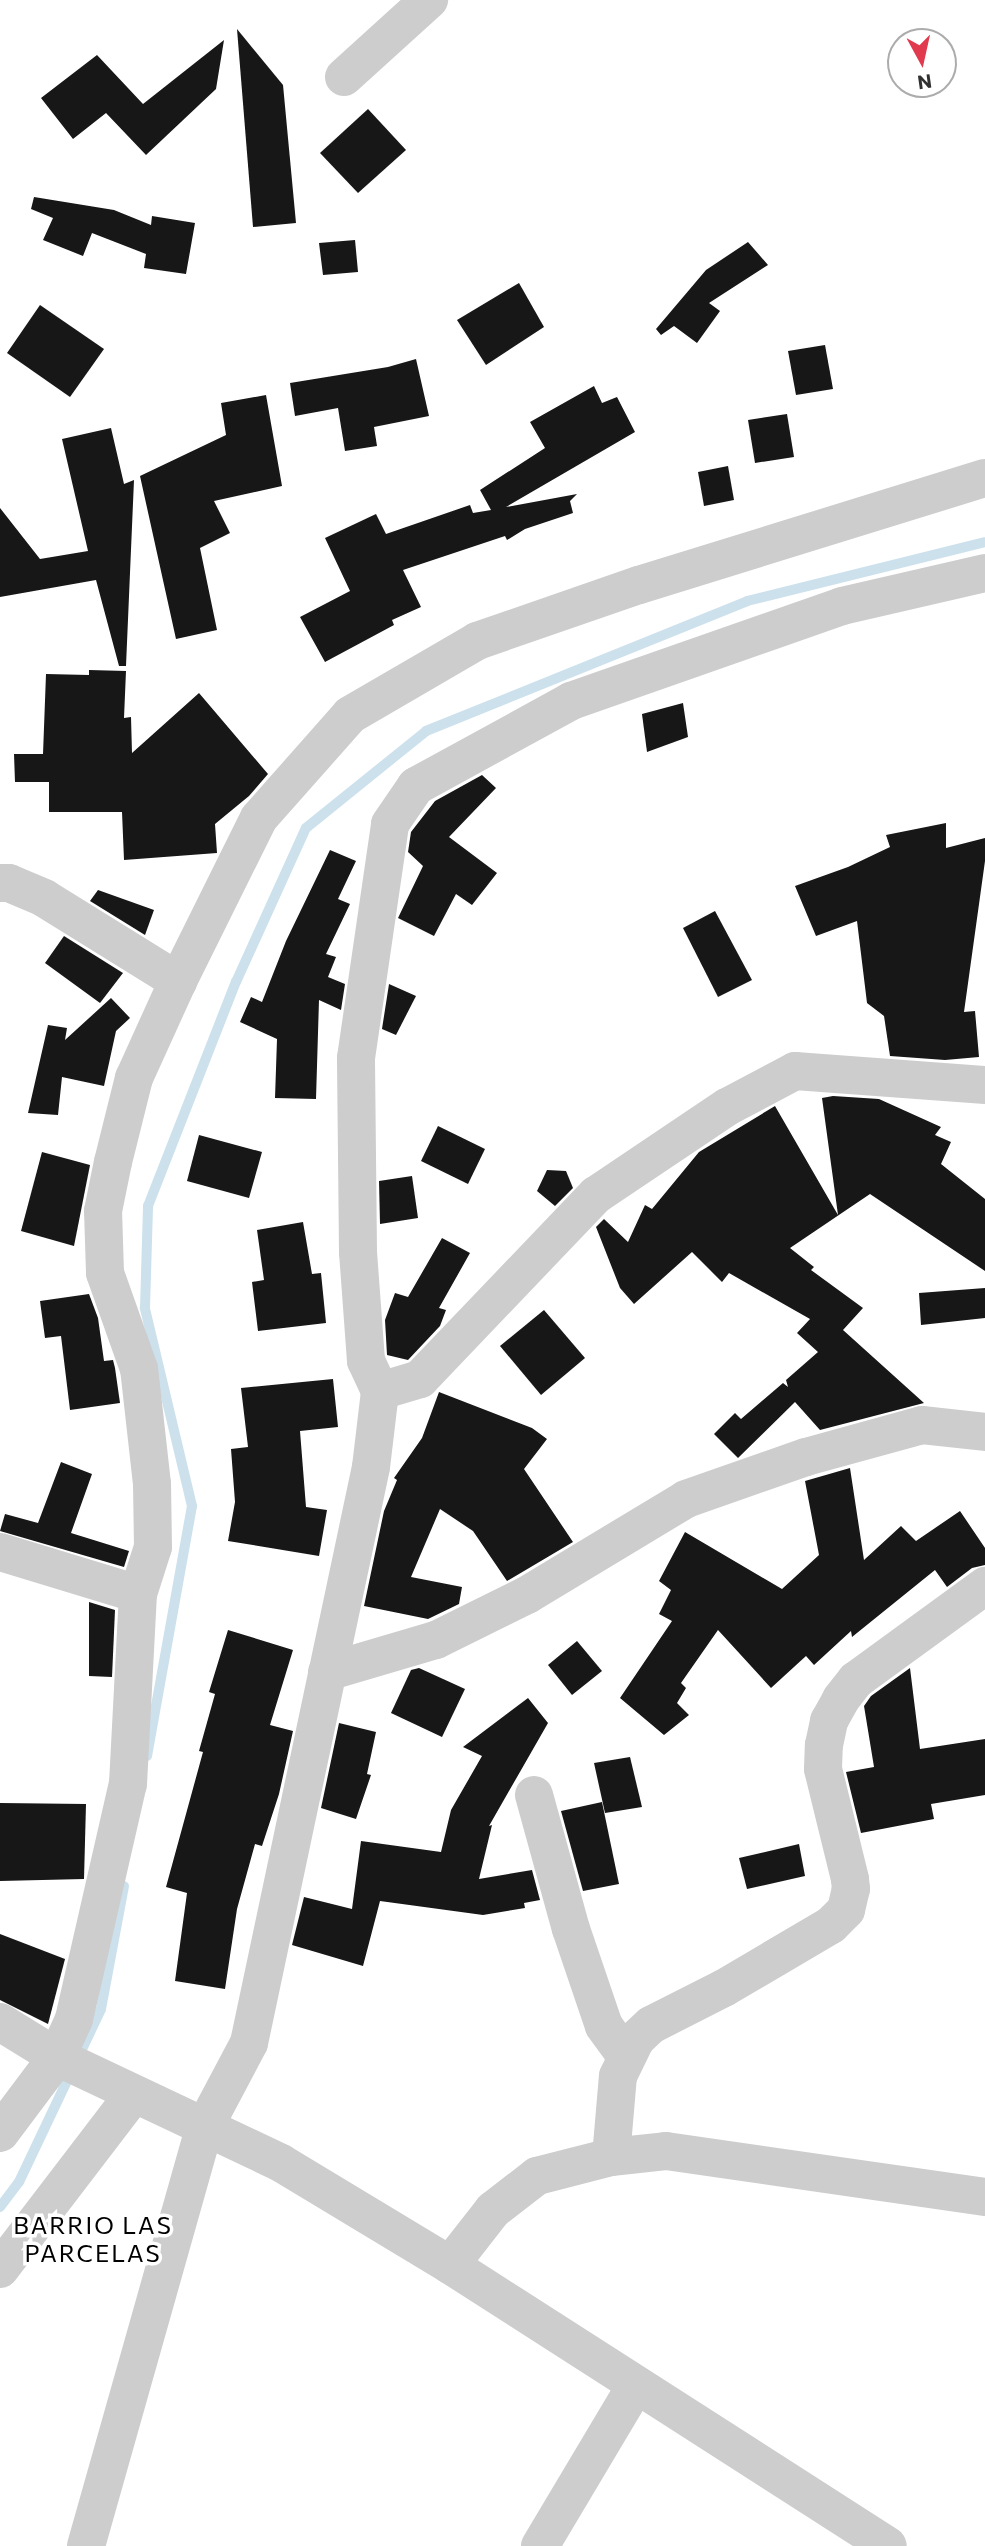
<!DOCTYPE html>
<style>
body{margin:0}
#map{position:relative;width:985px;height:2546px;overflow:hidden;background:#fff;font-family:Commissioner,sans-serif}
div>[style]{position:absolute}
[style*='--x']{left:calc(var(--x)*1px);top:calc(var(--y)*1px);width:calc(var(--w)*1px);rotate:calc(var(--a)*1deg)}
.stream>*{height:10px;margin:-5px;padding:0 5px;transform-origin:5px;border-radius:5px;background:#cce1ec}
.building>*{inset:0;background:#171717}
.minor>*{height:38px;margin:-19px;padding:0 19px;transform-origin:19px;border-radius:19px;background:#cdcdcd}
span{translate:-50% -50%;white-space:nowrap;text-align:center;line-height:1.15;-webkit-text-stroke:7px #fff;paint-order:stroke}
.quarter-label{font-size:24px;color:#000;letter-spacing:2px}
.north{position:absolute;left:887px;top:28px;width:70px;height:70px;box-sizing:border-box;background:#fff;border:2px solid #acacac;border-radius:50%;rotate:172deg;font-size:19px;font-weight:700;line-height:28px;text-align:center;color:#303030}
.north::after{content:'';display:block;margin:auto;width:24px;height:32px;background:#e1394d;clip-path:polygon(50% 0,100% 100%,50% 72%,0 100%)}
</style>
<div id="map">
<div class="stream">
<i style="--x:147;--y:1756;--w:254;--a:-79.8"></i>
<i style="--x:192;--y:1506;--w:204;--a:-103.4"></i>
<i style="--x:145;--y:1308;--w:102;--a:-88.3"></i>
<i style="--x:148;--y:1206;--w:241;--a:-68.6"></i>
<i style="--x:236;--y:982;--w:169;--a:-65.6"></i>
<i style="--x:306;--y:828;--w:154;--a:-38.9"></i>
<i style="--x:426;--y:731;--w:346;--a:-22"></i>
<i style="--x:747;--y:601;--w:245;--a:-13.9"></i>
<i style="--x:0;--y:2207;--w:31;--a:-53"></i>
<i style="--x:19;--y:2182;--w:191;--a:-64.6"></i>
<i style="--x:101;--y:2009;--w:125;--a:-79.4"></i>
</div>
<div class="building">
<i style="clip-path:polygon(237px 29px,283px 85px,296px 223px,253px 227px)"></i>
<i style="clip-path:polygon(224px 40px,216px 89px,146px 155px,106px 113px,73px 139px,41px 98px,97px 55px,143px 104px)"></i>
<i style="clip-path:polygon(368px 109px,406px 150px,358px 193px,320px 153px)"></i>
<i style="clip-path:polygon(34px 197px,114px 210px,151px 225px,152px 216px,195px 223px,186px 274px,144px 268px,146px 254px,92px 233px,83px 256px,43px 240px,53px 218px,31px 209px)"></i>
<i style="clip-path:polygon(355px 240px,358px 272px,323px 275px,319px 243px)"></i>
<i style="clip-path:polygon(748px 242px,768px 265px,709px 303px,720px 311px,697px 343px,674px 326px,661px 335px,656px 329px,706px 270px)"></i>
<i style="clip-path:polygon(519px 283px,544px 327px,486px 365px,457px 320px)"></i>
<i style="clip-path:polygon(40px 305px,104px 349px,70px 397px,7px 353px)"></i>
<i style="clip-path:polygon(825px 345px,833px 389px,796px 395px,788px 351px)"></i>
<i style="clip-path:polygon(416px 359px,429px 416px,374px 427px,377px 446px,345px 451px,338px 408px,295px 416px,290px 383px,388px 367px)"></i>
<i style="clip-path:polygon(594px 386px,602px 403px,617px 397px,635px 432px,506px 507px,577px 494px,570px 501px,573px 513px,525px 529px,507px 540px,505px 536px,403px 570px,421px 607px,392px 620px,394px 625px,325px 662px,300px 617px,350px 591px,325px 538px,376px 514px,386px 534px,470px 505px,473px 513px,491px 510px,480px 490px,545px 448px,530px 422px)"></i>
<i style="clip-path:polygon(266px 395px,282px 486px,214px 501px,230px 533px,200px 548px,217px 630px,176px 639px,140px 476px,226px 435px,221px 403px)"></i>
<i style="clip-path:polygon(787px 414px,794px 457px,755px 463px,748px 420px)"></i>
<i style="clip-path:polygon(111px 428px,124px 484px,134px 480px,126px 666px,119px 666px,96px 580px,0 597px,0 508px,40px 559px,88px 551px,62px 439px)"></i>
<i style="clip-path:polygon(728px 466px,734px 500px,704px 506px,698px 472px)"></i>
<i style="clip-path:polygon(89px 670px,126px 671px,124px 718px,131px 717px,132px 753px,199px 693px,268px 774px,249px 796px,215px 824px,217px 853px,124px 860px,122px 812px,49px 812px,49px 782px,15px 782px,14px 754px,43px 754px,46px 674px,89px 675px)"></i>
<i style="clip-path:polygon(683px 703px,688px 737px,647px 752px,642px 714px)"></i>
<i style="clip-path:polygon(482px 775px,496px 788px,449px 837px,497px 873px,472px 905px,456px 894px,434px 936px,398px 918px,423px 866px,408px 852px,411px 832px,435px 801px)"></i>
<i style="clip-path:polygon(946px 823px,946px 848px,985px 838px,985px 861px,964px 1012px,975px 1011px,979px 1057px,945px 1060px,890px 1056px,884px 1016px,867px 1003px,857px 921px,816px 936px,795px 886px,848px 867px,890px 847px,886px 835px)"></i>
<i style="clip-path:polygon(330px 850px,356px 861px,338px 899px,350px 904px,326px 954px,336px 957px,328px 977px,345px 984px,341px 1010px,319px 1000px,316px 1099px,275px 1098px,277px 1039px,240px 1022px,251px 997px,262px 1002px,286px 941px)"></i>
<i style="clip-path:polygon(98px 890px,154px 910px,145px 935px,90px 901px)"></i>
<i style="clip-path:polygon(715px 911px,752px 980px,718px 997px,683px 928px)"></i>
<i style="clip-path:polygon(64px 936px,123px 973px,100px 1003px,45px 963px)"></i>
<i style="clip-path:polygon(389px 984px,416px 996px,396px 1035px,382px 1029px)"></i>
<i style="clip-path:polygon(111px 998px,130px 1018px,116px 1031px,104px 1086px,62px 1077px,58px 1115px,28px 1113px,48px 1025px,67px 1028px,65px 1040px)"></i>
<i style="clip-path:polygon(833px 1096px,879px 1099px,941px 1127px,935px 1135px,951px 1142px,941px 1164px,985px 1199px,985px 1271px,870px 1194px,790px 1248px,814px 1267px,811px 1270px,863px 1308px,843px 1330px,924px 1403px,820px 1430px,795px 1402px,738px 1458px,714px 1434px,735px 1413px,741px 1419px,783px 1383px,788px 1387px,786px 1380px,818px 1352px,797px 1333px,810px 1319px,729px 1273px,722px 1282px,692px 1252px,634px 1304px,620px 1288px,596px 1227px,604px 1219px,628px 1242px,645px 1205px,652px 1209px,699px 1152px,775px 1106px,838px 1215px,822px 1098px)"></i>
<i style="clip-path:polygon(438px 1126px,485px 1149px,468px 1184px,421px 1161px)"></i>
<i style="clip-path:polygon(199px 1135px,262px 1152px,249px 1198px,187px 1181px)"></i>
<i style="clip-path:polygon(42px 1152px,90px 1165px,74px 1246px,21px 1231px)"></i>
<i style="clip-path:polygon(547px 1170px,566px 1171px,573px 1188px,555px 1206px,537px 1191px)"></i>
<i style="clip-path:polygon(412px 1176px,418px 1218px,380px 1224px,379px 1181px)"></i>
<i style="clip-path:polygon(303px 1222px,312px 1274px,321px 1273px,326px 1323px,258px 1331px,252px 1282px,264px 1280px,257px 1230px)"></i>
<i style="clip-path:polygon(442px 1238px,470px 1253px,439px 1308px,446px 1310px,440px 1326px,408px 1360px,387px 1355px,385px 1320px,395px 1293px,408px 1297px)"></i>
<i style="clip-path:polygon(985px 1288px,985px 1318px,921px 1325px,919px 1293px)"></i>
<i style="clip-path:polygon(89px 1294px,98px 1318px,104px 1361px,113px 1360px,115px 1368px,120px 1403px,70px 1410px,61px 1336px,45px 1338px,40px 1301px)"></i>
<i style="clip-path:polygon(544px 1310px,585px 1358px,541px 1395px,500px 1346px)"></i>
<i style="clip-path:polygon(333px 1379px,338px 1427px,300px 1431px,306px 1507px,327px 1510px,319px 1556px,228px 1541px,235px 1502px,231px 1449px,248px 1447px,241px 1388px)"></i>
<i style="clip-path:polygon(439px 1392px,532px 1428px,547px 1439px,524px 1469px,573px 1542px,507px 1581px,473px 1531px,440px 1509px,411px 1577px,462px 1587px,459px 1604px,428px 1619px,364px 1606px,384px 1511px,397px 1480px,394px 1478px,422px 1438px)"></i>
<i style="clip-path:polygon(61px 1462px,92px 1474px,71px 1533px,129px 1551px,124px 1567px,0 1531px,5px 1514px,38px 1523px)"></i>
<i style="clip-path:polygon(850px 1468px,864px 1560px,901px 1526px,916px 1541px,960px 1511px,985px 1548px,985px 1565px,972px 1568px,947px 1587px,935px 1570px,852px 1637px,851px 1631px,814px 1665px,806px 1656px,771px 1688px,718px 1630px,681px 1683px,686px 1688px,677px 1703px,689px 1715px,664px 1735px,620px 1698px,672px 1621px,659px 1614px,671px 1590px,659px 1581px,685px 1532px,782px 1589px,819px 1555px,805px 1481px)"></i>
<i style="clip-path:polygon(89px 1602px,115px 1610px,112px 1677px,89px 1676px)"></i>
<i style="clip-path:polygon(228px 1630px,293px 1650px,270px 1725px,293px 1731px,279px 1794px,262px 1846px,255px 1844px,237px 1909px,225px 1989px,175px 1981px,187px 1893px,166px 1887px,203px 1752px,199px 1751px,215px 1694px,209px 1692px)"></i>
<i style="clip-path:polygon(577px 1641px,602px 1671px,572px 1695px,548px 1665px)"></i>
<i style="clip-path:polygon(419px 1668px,465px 1689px,442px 1737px,391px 1713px,411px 1670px)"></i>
<i style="clip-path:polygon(910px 1668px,920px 1749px,985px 1739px,985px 1795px,931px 1804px,934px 1819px,861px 1833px,846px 1772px,874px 1767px,864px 1706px,871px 1696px)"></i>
<i style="clip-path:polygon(528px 1698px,548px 1723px,489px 1826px,492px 1825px,479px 1879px,532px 1870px,540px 1900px,524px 1903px,525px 1908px,483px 1915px,380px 1901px,363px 1966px,292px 1945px,304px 1897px,352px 1909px,361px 1841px,441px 1852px,451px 1810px,482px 1756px,463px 1747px)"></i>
<i style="clip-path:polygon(339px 1723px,376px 1732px,367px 1774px,371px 1775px,356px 1819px,321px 1808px)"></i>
<i style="clip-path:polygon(630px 1757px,642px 1807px,605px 1813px,594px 1763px)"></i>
<i style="clip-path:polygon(602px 1802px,619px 1884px,583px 1891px,561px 1811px)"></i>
<i style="clip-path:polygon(0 1803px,86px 1804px,84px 1879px,0 1881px)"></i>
<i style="clip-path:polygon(799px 1844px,805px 1876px,747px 1889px,739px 1858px)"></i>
<i style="clip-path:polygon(0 1934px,65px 1959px,48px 2024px,0 2000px)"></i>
</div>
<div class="minor">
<i style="--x:344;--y:77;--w:115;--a:-42.2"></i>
<i style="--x:0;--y:883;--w:9;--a:0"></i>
<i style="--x:9;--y:883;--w:38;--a:23"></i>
<i style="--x:44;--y:898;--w:158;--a:31.8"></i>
<i style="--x:380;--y:1391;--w:42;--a:-16.7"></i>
<i style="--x:420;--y:1379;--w:255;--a:-46.3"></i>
<i style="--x:596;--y:1195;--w:158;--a:-33.9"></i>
<i style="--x:727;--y:1107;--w:77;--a:-27.9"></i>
<i style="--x:795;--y:1071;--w:191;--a:4.2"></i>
<i style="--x:0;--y:1552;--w:144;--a:16.9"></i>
<i style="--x:327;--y:1672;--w:114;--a:-16.4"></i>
<i style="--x:436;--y:1640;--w:102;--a:-26.3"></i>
<i style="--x:527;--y:1595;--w:186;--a:-31.1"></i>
<i style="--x:686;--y:1499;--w:127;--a:-19.3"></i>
<i style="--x:806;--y:1457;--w:120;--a:-15.4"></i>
<i style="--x:922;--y:1425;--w:63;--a:6.3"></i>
<i style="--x:534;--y:1795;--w:139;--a:74.6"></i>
<i style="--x:571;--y:1929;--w:102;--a:71.2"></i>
<i style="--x:604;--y:2026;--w:37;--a:54"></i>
<i style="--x:0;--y:2022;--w:67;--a:31.6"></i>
<i style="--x:57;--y:2057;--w:248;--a:25.3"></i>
<i style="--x:281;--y:2163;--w:197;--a:31.1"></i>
<i style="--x:450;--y:2265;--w:520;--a:32.68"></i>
<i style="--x:0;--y:2133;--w:95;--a:-53.1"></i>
<i style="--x:57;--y:2057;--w:42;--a:-65.9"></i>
<i style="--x:74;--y:2019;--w:241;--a:-77.1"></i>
<i style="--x:128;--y:1784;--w:190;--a:-87"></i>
<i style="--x:138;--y:1594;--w:49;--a:-72.3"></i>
<i style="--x:153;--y:1547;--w:63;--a:-90.9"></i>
<i style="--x:152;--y:1484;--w:116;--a:-96.4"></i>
<i style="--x:139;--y:1369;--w:102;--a:-109.5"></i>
<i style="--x:105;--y:1273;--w:62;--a:-91.8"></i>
<i style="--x:103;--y:1211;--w:50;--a:-78.5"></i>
<i style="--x:113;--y:1162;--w:87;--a:-76"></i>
<i style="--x:134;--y:1078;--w:107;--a:-65.6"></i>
<i style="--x:178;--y:981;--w:182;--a:-63.6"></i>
<i style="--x:259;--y:818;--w:137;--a:-48.5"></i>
<i style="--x:350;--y:715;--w:147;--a:-30.2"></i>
<i style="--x:477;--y:641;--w:171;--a:-19.1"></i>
<i style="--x:639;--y:585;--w:362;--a:-17.2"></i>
<i style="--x:611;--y:2157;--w:81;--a:-85.1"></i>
<i style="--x:618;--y:2076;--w:41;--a:-64.1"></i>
<i style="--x:636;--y:2039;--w:21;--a:-43"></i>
<i style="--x:651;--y:2025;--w:82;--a:-26.9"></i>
<i style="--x:724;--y:1988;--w:124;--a:-30.5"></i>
<i style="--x:831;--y:1925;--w:21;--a:-45"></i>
<i style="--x:846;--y:1910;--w:22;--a:-77"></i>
<i style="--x:851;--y:1889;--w:10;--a:-96"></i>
<i style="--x:850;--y:1879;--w:113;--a:-103.8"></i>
<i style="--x:823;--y:1769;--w:24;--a:-88"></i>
<i style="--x:824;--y:1745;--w:25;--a:-78"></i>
<i style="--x:829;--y:1721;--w:25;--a:-61"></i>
<i style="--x:841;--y:1699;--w:24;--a:-52"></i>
<i style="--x:856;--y:1680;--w:160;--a:-36.1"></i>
<i style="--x:450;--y:2265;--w:70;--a:-52"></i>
<i style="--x:493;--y:2210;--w:56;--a:-37.7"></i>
<i style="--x:537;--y:2176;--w:76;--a:-14.4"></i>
<i style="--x:611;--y:2157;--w:55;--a:-6.2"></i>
<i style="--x:666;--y:2151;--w:322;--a:8.2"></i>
<i style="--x:0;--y:2269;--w:220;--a:-52.6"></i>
<i style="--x:86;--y:2546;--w:434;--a:-74.2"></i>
<i style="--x:204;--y:2128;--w:96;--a:-62.1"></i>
<i style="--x:249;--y:2043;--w:589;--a:-78.04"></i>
<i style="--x:371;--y:1467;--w:77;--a:-83.2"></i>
<i style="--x:380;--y:1391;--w:33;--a:-115"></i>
<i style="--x:366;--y:1361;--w:109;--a:-94.2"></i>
<i style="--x:358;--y:1252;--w:194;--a:-90.6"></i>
<i style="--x:356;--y:1058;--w:236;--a:-81.7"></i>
<i style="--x:390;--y:824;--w:46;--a:-55.6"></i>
<i style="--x:416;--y:786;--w:177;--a:-28.7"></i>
<i style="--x:571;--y:701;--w:287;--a:-19.3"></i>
<i style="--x:842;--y:606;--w:147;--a:-13"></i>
<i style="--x:540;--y:2546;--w:187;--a:-59.2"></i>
</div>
<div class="quarter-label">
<span style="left:93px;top:2239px">BARRIO LAS<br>PARCELAS</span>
</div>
<div class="north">N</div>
</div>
